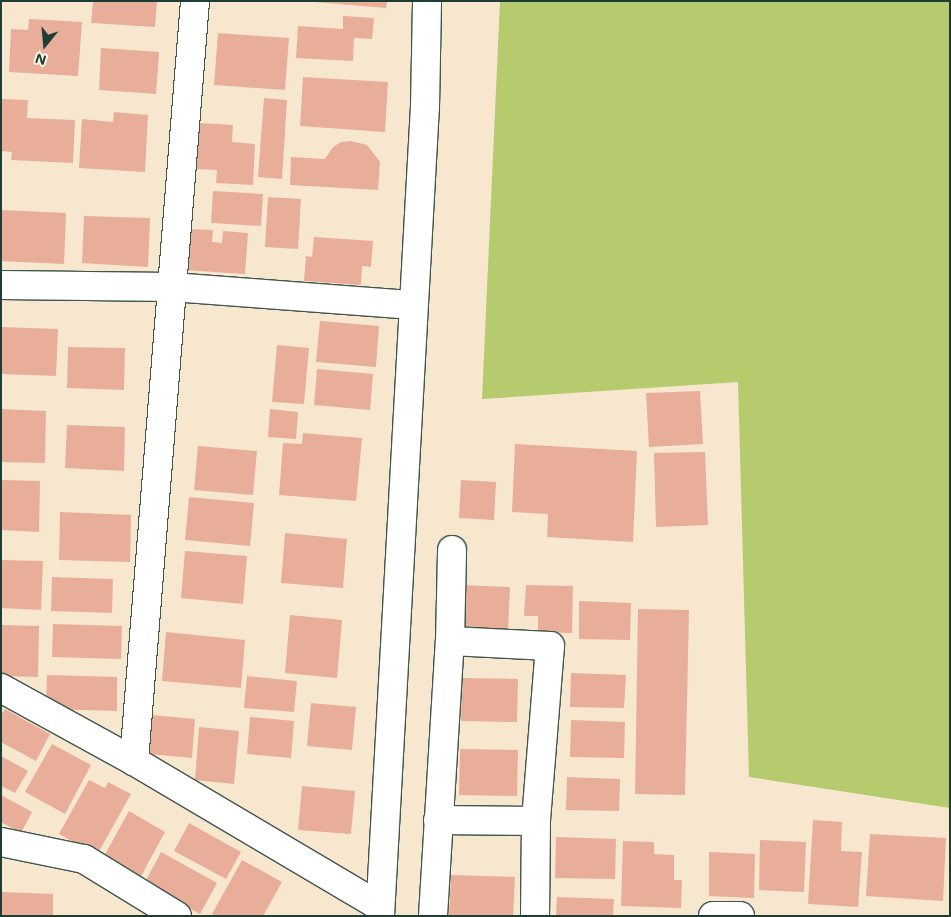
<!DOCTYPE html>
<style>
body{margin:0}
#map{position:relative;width:951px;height:917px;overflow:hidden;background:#f7e7cf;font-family:Mali,sans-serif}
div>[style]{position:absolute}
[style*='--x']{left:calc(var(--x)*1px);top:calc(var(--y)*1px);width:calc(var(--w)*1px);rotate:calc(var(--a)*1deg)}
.green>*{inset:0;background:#b6ca6e}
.building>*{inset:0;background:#e9ae9a}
.roads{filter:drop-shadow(1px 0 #3f564b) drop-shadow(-1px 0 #3f564b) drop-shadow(0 1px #3f564b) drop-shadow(0 -1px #3f564b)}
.minor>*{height:28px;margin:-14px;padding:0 14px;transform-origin:14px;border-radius:14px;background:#fff}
.tertiary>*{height:28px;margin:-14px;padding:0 14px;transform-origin:14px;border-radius:14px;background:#fff}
span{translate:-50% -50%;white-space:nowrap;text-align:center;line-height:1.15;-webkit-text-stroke:4px #fcf5e5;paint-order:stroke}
.frame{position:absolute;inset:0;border:2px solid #1f3d34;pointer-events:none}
.north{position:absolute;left:20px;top:20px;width:50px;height:50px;-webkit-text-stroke:4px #fcf5e5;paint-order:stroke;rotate:197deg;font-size:14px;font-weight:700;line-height:20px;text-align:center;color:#1f3d34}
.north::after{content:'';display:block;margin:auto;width:18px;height:22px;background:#1f3d34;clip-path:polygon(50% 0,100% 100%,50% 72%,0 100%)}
</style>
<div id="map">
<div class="green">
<i style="clip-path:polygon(500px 1px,950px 1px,950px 808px,749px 777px,738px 382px,482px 399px)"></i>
</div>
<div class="building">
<i style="clip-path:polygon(93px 1px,157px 1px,155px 27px,91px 23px)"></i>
<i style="clip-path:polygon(302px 1px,387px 1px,386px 8px)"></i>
<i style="clip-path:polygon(343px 16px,374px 18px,372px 39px,354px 38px,353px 61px,296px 58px,298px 26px,343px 29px)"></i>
<i style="clip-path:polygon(29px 19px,82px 22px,78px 76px,9px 72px,11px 29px,28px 30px)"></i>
<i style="clip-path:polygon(218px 33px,289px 38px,285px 90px,214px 85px)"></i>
<i style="clip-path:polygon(101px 48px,159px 52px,156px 94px,99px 90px)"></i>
<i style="clip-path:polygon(303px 77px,388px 82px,385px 132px,300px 126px)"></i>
<i style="clip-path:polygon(264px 98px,287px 100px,282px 179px,258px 177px)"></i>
<i style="clip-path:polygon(1px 99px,28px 100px,27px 118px,75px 120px,73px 163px,11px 160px,12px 152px,1px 151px)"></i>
<i style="clip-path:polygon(114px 112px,148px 115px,145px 172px,79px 168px,82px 119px,113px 122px)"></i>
<i style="clip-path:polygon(200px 123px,233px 125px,232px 142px,255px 144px,253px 185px,216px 183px,217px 170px,196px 169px)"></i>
<i style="clip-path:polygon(351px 141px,367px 145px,380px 162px,378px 190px,290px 185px,291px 157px,325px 159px,333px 147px,341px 142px)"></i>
<i style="clip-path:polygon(213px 191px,263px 194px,261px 226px,211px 223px)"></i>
<i style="clip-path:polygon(268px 197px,301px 199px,298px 249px,265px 247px)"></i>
<i style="clip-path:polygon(1px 210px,66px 213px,64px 264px,1px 261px)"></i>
<i style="clip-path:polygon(84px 216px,150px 218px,148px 267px,82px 263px)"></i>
<i style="clip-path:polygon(187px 229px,213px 230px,212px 242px,222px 243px,223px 231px,248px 233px,245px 274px,184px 270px)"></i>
<i style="clip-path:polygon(314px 237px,373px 241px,371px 267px,362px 266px,361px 285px,304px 281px,306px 256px,312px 257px)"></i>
<i style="clip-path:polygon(320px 321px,379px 326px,376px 367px,316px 362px)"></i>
<i style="clip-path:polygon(1px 327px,58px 329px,56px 376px,1px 374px)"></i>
<i style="clip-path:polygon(277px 345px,309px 348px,304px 404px,272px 402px)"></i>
<i style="clip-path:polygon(68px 347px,125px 348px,124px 390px,67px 388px)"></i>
<i style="clip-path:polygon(317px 369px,373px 374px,370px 410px,314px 405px)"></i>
<i style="clip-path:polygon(700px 391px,703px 444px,649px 447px,646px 393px)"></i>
<i style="clip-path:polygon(1px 409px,46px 411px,45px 463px,1px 462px)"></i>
<i style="clip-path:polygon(270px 409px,298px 412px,296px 439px,268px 437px)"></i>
<i style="clip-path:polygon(67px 425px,125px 427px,124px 471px,65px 468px)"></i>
<i style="clip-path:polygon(303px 433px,362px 438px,356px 501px,279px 495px,283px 443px,302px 444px)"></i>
<i style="clip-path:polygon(515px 444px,637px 451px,633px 542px,547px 537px,548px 514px,512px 512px)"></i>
<i style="clip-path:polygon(198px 446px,257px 451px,253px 495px,194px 490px)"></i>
<i style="clip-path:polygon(705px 452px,708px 525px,656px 527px,654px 453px)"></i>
<i style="clip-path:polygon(1px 480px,40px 481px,39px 532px,1px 530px)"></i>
<i style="clip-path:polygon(461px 480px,496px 482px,494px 520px,459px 518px)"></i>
<i style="clip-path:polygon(189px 497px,254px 503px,250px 546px,185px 540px)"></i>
<i style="clip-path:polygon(60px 512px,131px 515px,130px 562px,59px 560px)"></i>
<i style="clip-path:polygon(285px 533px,347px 539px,343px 588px,281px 583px)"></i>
<i style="clip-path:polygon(185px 551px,247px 556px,243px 604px,181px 598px)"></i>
<i style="clip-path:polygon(1px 560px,43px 561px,41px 610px,1px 608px)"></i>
<i style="clip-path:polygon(52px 577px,113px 579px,112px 613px,51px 611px)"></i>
<i style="clip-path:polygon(460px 585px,510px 587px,508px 630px,459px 628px)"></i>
<i style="clip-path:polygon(526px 585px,573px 586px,572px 633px,538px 632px,538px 616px,524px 616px)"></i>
<i style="clip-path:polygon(579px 601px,631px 603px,630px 640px,579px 639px)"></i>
<i style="clip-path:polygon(638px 609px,689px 610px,685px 795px,635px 794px)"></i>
<i style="clip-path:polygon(290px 615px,342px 620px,337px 678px,285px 673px)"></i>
<i style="clip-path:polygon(53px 624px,122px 626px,121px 659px,52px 657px)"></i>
<i style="clip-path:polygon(2px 625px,39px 626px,38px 677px,1px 676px)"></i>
<i style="clip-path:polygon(166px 632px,245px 640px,241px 688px,162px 681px)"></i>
<i style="clip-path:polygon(571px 673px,626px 675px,624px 708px,570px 707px)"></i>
<i style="clip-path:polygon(47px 675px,117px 677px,117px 711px,46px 709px)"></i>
<i style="clip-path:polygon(247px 676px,297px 681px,294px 712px,244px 708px)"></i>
<i style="clip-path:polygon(462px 678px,518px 679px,517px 722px,461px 721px)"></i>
<i style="clip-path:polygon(311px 703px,356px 707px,352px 750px,307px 746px)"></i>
<i style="clip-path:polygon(5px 709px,50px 734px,36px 761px,1px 742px,1px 715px)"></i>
<i style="clip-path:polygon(151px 715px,195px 719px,192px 758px,148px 754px)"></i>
<i style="clip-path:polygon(250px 717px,294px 721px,291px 758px,247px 754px)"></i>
<i style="clip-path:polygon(571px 720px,625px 722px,624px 758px,570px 757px)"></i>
<i style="clip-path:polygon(199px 727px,239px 731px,234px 784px,195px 780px)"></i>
<i style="clip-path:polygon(52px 744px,91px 765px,65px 814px,25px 792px)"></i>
<i style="clip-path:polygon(460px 749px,518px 750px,517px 796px,459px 795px)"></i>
<i style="clip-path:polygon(1px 756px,28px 771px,15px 793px,1px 786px)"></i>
<i style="clip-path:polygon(567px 777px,620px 779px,619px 811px,566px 810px)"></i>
<i style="clip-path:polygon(89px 780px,105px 788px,108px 782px,131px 794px,97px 855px,59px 834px)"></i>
<i style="clip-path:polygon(302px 786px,355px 791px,351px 834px,298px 830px)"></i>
<i style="clip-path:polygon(1px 795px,32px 812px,21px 833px,1px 822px)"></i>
<i style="clip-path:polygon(129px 811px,165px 832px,140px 878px,103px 858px)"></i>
<i style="clip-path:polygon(813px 820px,842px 822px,841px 851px,862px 852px,858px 907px,808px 904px)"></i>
<i style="clip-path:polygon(189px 823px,241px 852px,226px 879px,174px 851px)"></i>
<i style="clip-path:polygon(870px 834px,946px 838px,943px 901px,866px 896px)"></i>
<i style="clip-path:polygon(556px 837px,616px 839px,615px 879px,555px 878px)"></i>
<i style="clip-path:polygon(760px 840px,806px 842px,804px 892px,759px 890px)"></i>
<i style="clip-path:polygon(623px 841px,654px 842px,654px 854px,674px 855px,674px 880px,682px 880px,681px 908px,621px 906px)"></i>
<i style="clip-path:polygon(161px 852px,217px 883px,200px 914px,144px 884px)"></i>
<i style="clip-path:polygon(709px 852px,755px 854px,754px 898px,709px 896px)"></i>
<i style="clip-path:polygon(242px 860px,282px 882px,263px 916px,216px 916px,212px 914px)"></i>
<i style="clip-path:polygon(451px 875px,515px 877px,513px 916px,449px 916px)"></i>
<i style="clip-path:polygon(1px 892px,53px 894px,53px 916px,1px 916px)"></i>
<i style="clip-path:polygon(557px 897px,614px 899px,613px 916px,556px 916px)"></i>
</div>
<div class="roads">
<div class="minor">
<i style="--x:1;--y:285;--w:171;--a:0.7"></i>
<i style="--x:172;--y:287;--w:242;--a:4.3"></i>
<i style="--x:450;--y:641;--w:91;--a:-88.7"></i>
<i style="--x:1;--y:688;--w:152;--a:28.8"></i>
<i style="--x:134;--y:761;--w:285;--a:30.6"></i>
<i style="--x:134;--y:761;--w:762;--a:-85.41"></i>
<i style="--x:438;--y:820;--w:98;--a:0.6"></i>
<i style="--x:536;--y:821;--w:95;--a:90.6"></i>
<i style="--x:380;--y:916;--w:810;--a:-86.82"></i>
<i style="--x:425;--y:107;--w:106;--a:-88.9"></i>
<i style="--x:433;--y:916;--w:276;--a:-86.5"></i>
<i style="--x:450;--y:641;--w:100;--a:2.9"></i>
<i style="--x:550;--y:646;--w:176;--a:94.6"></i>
<i style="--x:713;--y:916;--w:27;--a:0"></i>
</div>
<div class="tertiary">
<i style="--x:1;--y:842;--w:85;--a:11.6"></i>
<i style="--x:84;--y:859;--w:109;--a:31.5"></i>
</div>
</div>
<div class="frame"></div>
<div class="north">N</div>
</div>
